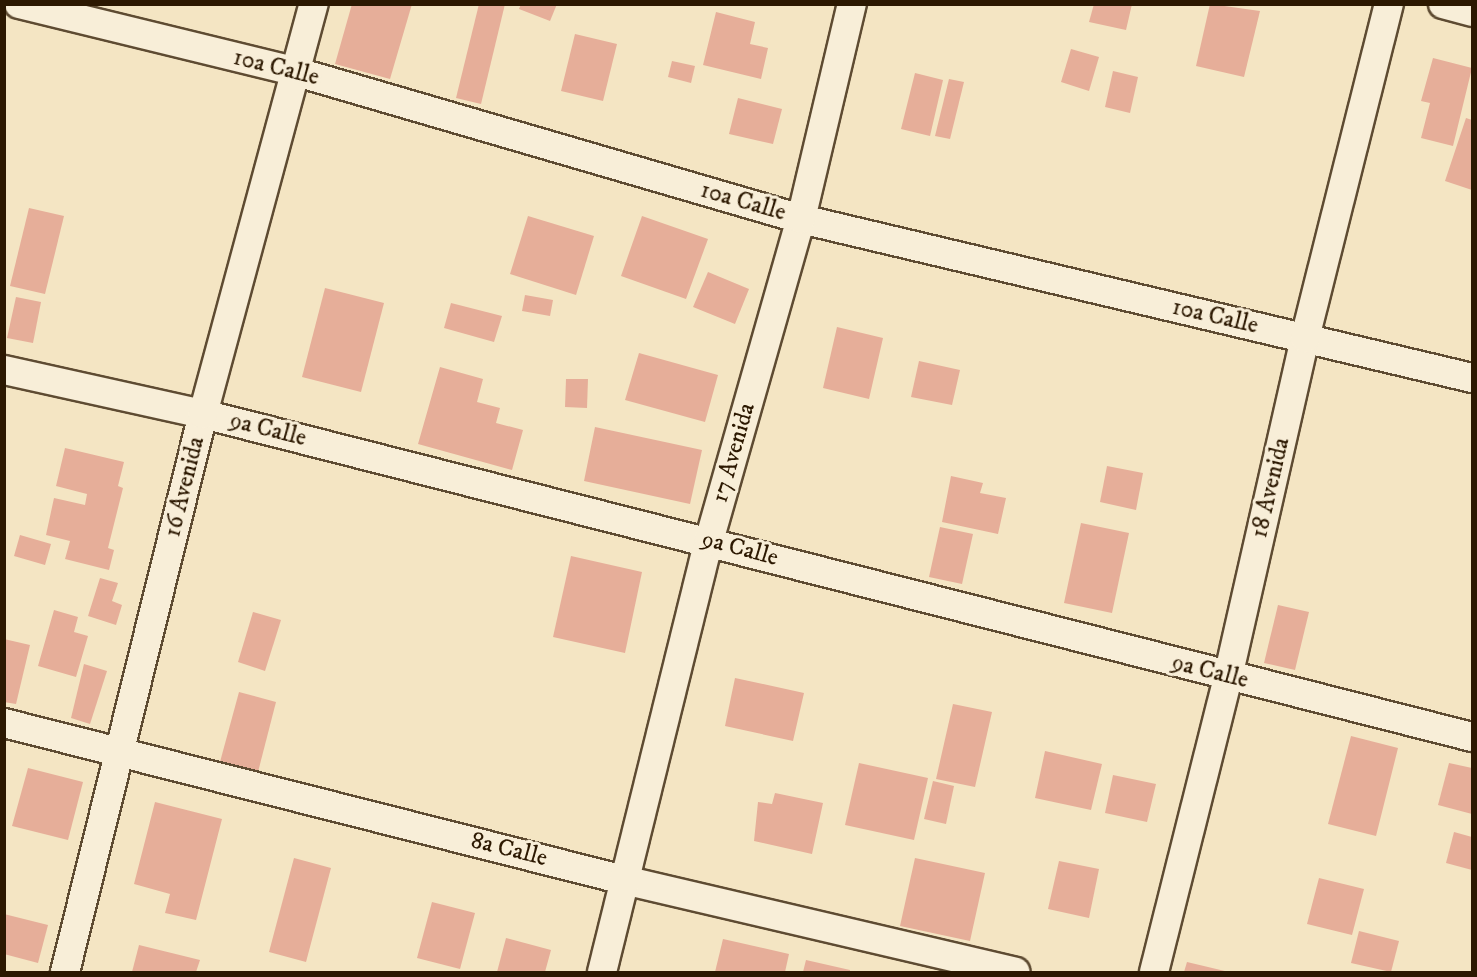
<!DOCTYPE html>
<style>
body{margin:0}
#map{position:relative;width:1477px;height:977px;overflow:hidden;background:#f4e5c3;font-family:"IM FELL DW Pica",serif}
div>[style]{position:absolute}
[style*='--x']{left:calc(var(--x)*1px);top:calc(var(--y)*1px);width:calc(var(--w)*1px);rotate:calc(var(--a)*1deg)}
.building>*{inset:0;background:#e6ae99}
.roads{filter:drop-shadow(2px 0 #5e4b32) drop-shadow(-2px 0 #5e4b32) drop-shadow(0 2px #5e4b32) drop-shadow(0 -2px #5e4b32)}
.street>*{height:28px;margin:-14px;padding:0 14px;transform-origin:14px;border-radius:14px;background:#f8eed8}
span{translate:-50% -50%;white-space:nowrap;text-align:center;line-height:1.15;-webkit-text-stroke:6px #f8eed8;paint-order:stroke}
.street-label{font-size:24px;color:#2c1801}
.frame{position:absolute;inset:0;border:6px solid #2c1801;pointer-events:none}
</style>
<div id="map">
<div class="building">
<i style="clip-path:polygon(352px 4px,412px 4px,390px 79px,335px 64px)"></i>
<i style="clip-path:polygon(479px 4px,505px 4px,481px 104px,456px 98px)"></i>
<i style="clip-path:polygon(521px 4px,557px 4px,550px 21px,519px 9px)"></i>
<i style="clip-path:polygon(1094px 4px,1132px 4px,1126px 30px,1089px 22px)"></i>
<i style="clip-path:polygon(1210px 4px,1260px 11px,1244px 77px,1196px 66px)"></i>
<i style="clip-path:polygon(716px 12px,755px 22px,750px 44px,768px 48px,761px 79px,703px 65px)"></i>
<i style="clip-path:polygon(575px 34px,617px 44px,603px 101px,561px 91px)"></i>
<i style="clip-path:polygon(1071px 49px,1099px 57px,1089px 91px,1061px 82px)"></i>
<i style="clip-path:polygon(1433px 58px,1472px 68px,1453px 146px,1421px 138px,1430px 103px,1421px 101px)"></i>
<i style="clip-path:polygon(672px 61px,695px 66px,691px 83px,668px 77px)"></i>
<i style="clip-path:polygon(1113px 71px,1138px 77px,1130px 113px,1105px 107px)"></i>
<i style="clip-path:polygon(915px 73px,943px 80px,930px 136px,901px 129px)"></i>
<i style="clip-path:polygon(949px 79px,964px 82px,950px 139px,935px 136px)"></i>
<i style="clip-path:polygon(738px 98px,782px 109px,773px 144px,729px 134px)"></i>
<i style="clip-path:polygon(1466px 118px,1472px 120px,1472px 190px,1445px 181px)"></i>
<i style="clip-path:polygon(29px 208px,64px 216px,45px 294px,10px 286px)"></i>
<i style="clip-path:polygon(528px 216px,594px 236px,576px 295px,510px 274px)"></i>
<i style="clip-path:polygon(642px 216px,708px 239px,686px 299px,621px 276px)"></i>
<i style="clip-path:polygon(708px 272px,749px 289px,735px 324px,693px 307px)"></i>
<i style="clip-path:polygon(325px 288px,384px 303px,361px 392px,302px 377px)"></i>
<i style="clip-path:polygon(525px 295px,553px 300px,550px 316px,522px 311px)"></i>
<i style="clip-path:polygon(16px 297px,41px 302px,33px 343px,7px 338px)"></i>
<i style="clip-path:polygon(451px 303px,502px 316px,494px 342px,444px 328px)"></i>
<i style="clip-path:polygon(837px 327px,883px 338px,869px 399px,823px 388px)"></i>
<i style="clip-path:polygon(639px 353px,718px 375px,705px 422px,625px 400px)"></i>
<i style="clip-path:polygon(919px 361px,960px 370px,952px 405px,911px 397px)"></i>
<i style="clip-path:polygon(440px 367px,483px 379px,477px 402px,500px 408px,496px 423px,523px 430px,512px 470px,418px 444px)"></i>
<i style="clip-path:polygon(566px 379px,588px 379px,587px 408px,565px 407px)"></i>
<i style="clip-path:polygon(595px 427px,702px 450px,690px 504px,584px 481px)"></i>
<i style="clip-path:polygon(65px 448px,124px 462px,118px 486px,123px 488px,108px 548px,114px 550px,109px 570px,65px 559px,70px 541px,46px 535px,54px 498px,85px 505px,87px 494px,56px 486px)"></i>
<i style="clip-path:polygon(1107px 466px,1143px 473px,1136px 510px,1100px 502px)"></i>
<i style="clip-path:polygon(951px 476px,983px 483px,980px 493px,1006px 498px,998px 534px,942px 522px)"></i>
<i style="clip-path:polygon(1081px 523px,1129px 533px,1112px 613px,1064px 603px)"></i>
<i style="clip-path:polygon(940px 527px,973px 534px,962px 584px,929px 577px)"></i>
<i style="clip-path:polygon(20px 535px,51px 544px,45px 565px,14px 556px)"></i>
<i style="clip-path:polygon(571px 556px,642px 572px,625px 653px,553px 637px)"></i>
<i style="clip-path:polygon(100px 578px,118px 583px,112px 601px,122px 605px,116px 625px,88px 616px)"></i>
<i style="clip-path:polygon(1278px 605px,1309px 612px,1295px 670px,1264px 663px)"></i>
<i style="clip-path:polygon(54px 610px,78px 617px,74px 632px,88px 636px,76px 677px,38px 666px)"></i>
<i style="clip-path:polygon(253px 612px,281px 620px,265px 671px,238px 662px)"></i>
<i style="clip-path:polygon(4px 639px,30px 645px,16px 704px,4px 702px)"></i>
<i style="clip-path:polygon(84px 664px,107px 671px,90px 724px,71px 718px)"></i>
<i style="clip-path:polygon(735px 678px,804px 693px,793px 741px,725px 726px)"></i>
<i style="clip-path:polygon(239px 692px,276px 702px,258px 772px,220px 762px)"></i>
<i style="clip-path:polygon(953px 704px,992px 712px,975px 787px,936px 779px)"></i>
<i style="clip-path:polygon(1351px 736px,1398px 748px,1376px 836px,1328px 824px)"></i>
<i style="clip-path:polygon(1045px 751px,1102px 764px,1091px 810px,1035px 798px)"></i>
<i style="clip-path:polygon(859px 763px,928px 778px,914px 840px,845px 825px)"></i>
<i style="clip-path:polygon(1449px 763px,1472px 768px,1472px 814px,1438px 805px)"></i>
<i style="clip-path:polygon(28px 768px,83px 782px,68px 840px,12px 826px)"></i>
<i style="clip-path:polygon(1113px 775px,1156px 784px,1147px 822px,1105px 813px)"></i>
<i style="clip-path:polygon(933px 781px,954px 786px,946px 824px,924px 819px)"></i>
<i style="clip-path:polygon(775px 793px,823px 803px,812px 854px,754px 841px,758px 802px,772px 804px)"></i>
<i style="clip-path:polygon(155px 802px,222px 819px,196px 920px,165px 913px,170px 894px,134px 884px)"></i>
<i style="clip-path:polygon(1454px 832px,1472px 837px,1472px 870px,1446px 863px)"></i>
<i style="clip-path:polygon(294px 858px,331px 868px,306px 962px,269px 952px)"></i>
<i style="clip-path:polygon(915px 858px,985px 873px,970px 941px,900px 926px)"></i>
<i style="clip-path:polygon(1059px 861px,1099px 869px,1089px 918px,1048px 909px)"></i>
<i style="clip-path:polygon(1319px 878px,1364px 889px,1352px 935px,1307px 924px)"></i>
<i style="clip-path:polygon(432px 902px,475px 913px,460px 969px,417px 958px)"></i>
<i style="clip-path:polygon(4px 914px,48px 925px,38px 963px,4px 954px)"></i>
<i style="clip-path:polygon(1359px 931px,1399px 941px,1391px 972px,1351px 963px)"></i>
<i style="clip-path:polygon(506px 938px,551px 950px,545px 972px,497px 972px)"></i>
<i style="clip-path:polygon(723px 939px,789px 954px,785px 972px,715px 972px)"></i>
<i style="clip-path:polygon(139px 945px,200px 960px,196px 972px,132px 972px)"></i>
<i style="clip-path:polygon(806px 960px,850px 970px,850px 972px,803px 972px)"></i>
<i style="clip-path:polygon(1187px 962px,1229px 972px,1184px 972px)"></i>
</div>
<div class="roads">
<div class="street">
<i style="--x:19;--y:4;--w:286;--a:13.7"></i>
<i style="--x:297;--y:72;--w:525;--a:16.26"></i>
<i style="--x:801;--y:219;--w:690;--a:13.33"></i>
<i style="--x:1443;--y:4;--w:30;--a:15"></i>
<i style="--x:4;--y:370;--w:204;--a:12.5"></i>
<i style="--x:203;--y:414;--w:1309;--a:14.28"></i>
<i style="--x:4;--y:723;--w:640;--a:14.21"></i>
<i style="--x:624;--y:880;--w:402;--a:13.2"></i>
<i style="--x:65;--y:972;--w:575;--a:-76.11"></i>
<i style="--x:203;--y:414;--w:425;--a:-74.9"></i>
<i style="--x:602;--y:972;--w:444;--a:-76.1"></i>
<i style="--x:709;--y:541;--w:335;--a:-74.1"></i>
<i style="--x:801;--y:219;--w:221;--a:-76.7"></i>
<i style="--x:1154;--y:972;--w:304;--a:-75.9"></i>
<i style="--x:1228;--y:677;--w:348;--a:-77.2"></i>
<i style="--x:1305;--y:338;--w:344;--a:-75.9"></i>
</div>
</div>
<div class="street-label">
<span style="left:276px;top:68px;rotate:14deg">10a Calle</span>
<span style="left:743px;top:202px;rotate:16deg">10a Calle</span>
<span style="left:1215px;top:317px;rotate:13deg">10a Calle</span>
<span style="left:268px;top:430px;rotate:14deg">9a Calle</span>
<span style="left:734px;top:453px;rotate:-74deg">17 Avenida</span>
<span style="left:185px;top:487px;rotate:-76deg">16 Avenida</span>
<span style="left:1271px;top:488px;rotate:-77deg">18 Avenida</span>
<span style="left:740px;top:549px;rotate:15deg">9a Calle</span>
<span style="left:1210px;top:672px;rotate:14deg">9a Calle</span>
<span style="left:509px;top:850px;rotate:14deg">8a Calle</span>
</div>
<div class="frame"></div>
</div>
